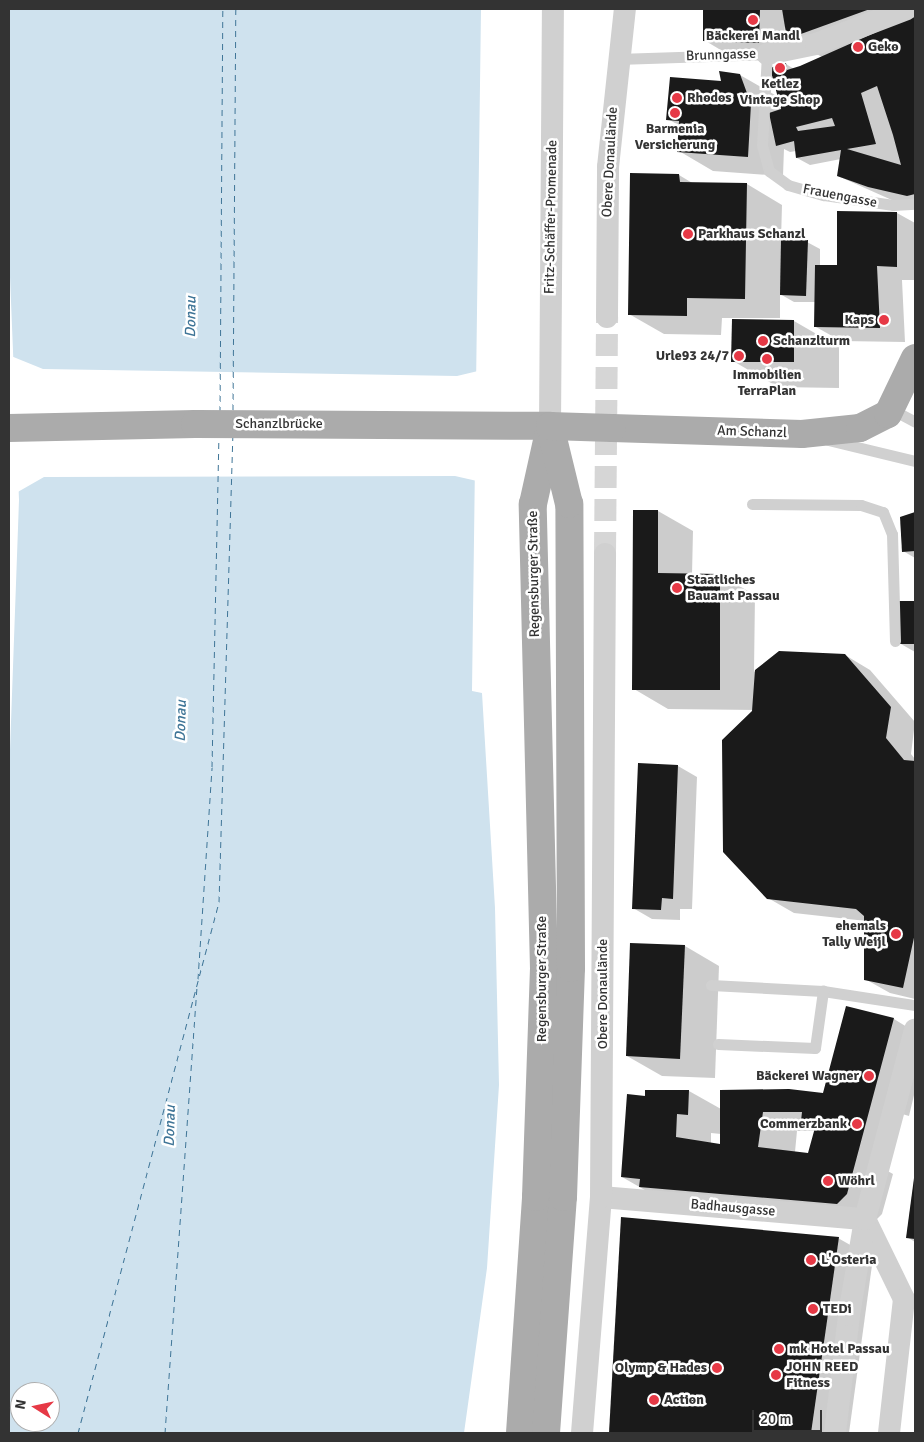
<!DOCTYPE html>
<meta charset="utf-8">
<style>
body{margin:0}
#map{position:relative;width:924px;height:1442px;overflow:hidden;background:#fff;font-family:Signika,sans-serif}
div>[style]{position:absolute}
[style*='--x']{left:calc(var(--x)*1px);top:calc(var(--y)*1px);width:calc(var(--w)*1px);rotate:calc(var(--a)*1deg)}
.water>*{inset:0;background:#cfe2ee}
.pier>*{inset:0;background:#fff}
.shadow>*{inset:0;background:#0003}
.ferry>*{height:1px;margin-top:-0.5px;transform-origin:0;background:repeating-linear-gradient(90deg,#3f7597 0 6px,transparent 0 11px)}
.building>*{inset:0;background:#1a1a1a}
.street-tunnel>*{height:22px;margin-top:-11px;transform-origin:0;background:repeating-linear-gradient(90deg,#d6d6d6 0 22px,transparent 0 33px)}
.lane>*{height:11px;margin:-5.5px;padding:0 5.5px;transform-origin:5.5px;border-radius:5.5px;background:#d0d0d0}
.street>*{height:22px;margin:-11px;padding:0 11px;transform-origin:11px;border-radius:11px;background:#d0d0d0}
.primary>*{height:28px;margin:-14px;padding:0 14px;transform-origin:14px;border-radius:14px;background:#ababab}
.primary-bridge>*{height:28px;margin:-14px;padding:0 14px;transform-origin:14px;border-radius:14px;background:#ababab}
.dots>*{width:14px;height:14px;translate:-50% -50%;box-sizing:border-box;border:2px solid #fff;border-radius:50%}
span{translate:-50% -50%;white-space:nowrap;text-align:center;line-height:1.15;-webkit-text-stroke:5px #fff;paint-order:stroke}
.poi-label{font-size:14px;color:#333;font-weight:700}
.left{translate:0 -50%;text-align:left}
.right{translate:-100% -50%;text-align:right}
.street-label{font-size:14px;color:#333}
.water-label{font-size:15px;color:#3f7597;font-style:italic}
.frame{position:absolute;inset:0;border:10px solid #333;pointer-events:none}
.north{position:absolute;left:10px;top:1382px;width:50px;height:50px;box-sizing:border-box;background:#fff;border:1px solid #adadad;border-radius:50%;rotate:280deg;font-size:14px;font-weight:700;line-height:20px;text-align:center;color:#333}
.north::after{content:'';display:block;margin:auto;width:18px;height:22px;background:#e63946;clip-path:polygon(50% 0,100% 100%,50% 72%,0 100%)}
.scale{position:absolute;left:752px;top:1410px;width:70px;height:22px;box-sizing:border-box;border:2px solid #333;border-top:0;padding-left:6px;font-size:15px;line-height:18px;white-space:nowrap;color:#333;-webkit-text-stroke:4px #fff;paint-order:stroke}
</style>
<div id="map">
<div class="water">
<i style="clip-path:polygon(evenodd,9px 9px,481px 9px,472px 691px,482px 693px,495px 908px,499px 1085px,487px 1268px,464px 1433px,9px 1433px,9px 778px,19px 500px,9px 252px,9px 9px,20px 1392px,50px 1392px,50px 1422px,20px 1422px,20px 1392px)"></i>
</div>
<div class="pier">
<i style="clip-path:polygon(11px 356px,43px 369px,457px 376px,478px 371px,477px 481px,455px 476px,44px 477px,16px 493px)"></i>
</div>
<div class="shadow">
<i style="clip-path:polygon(704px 9px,915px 9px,915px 206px,894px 201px,838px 176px,841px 159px,810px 165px,797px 158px,796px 151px,790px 152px,784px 149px,783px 176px,713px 171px,679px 151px,680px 126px,668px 119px,723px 82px,740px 75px,775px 95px,781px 111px,786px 64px,794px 69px,822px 57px,788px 38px,785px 25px,783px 56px,729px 55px,704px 40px)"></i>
<i style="clip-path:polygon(631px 174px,679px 175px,694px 184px,747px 184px,782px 205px,781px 241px,807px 242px,820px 249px,820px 266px,838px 267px,897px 213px,915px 223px,915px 280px,902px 280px,905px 342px,841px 341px,816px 327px,816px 302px,794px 302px,780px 294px,780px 318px,722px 318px,721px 335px,664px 334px,629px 314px)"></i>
<i style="clip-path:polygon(733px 321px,794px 321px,839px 347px,839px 388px,778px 387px,733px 361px)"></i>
<i style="clip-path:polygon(658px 511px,693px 531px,692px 575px,720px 575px,755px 595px,754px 672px,779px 652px,845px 655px,870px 670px,915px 722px,911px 754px,915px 759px,915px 999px,890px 993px,865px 979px,866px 921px,794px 913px,768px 898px,755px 710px,668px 709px,634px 689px)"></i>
<i style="clip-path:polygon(915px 514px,915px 558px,903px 551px,902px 518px)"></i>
<i style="clip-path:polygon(901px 602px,915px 602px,915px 652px,901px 644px)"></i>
<i style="clip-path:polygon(639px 764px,678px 766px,697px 777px,692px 909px,680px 909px,680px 920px,652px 919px,633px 908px)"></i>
<i style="clip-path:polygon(685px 946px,719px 966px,715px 1078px,662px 1076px,627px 1056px)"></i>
<i style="clip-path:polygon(evenodd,847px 1007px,894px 1019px,915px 1032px,915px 1091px,909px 1116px,892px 1111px,877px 1165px,893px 1174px,882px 1214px,872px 1224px,657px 1197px,622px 1177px,646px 1091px,689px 1091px,721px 1109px,823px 1094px,847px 1007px,797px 1131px,816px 1131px,809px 1154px,795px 1152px,797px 1131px,847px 1007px,711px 1133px,721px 1134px,721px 1145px,711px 1144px,711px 1133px)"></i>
<i style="clip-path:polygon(915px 1178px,915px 1242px,907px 1237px)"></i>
<i style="clip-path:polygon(622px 1218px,838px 1238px,873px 1258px,849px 1433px,611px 1433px)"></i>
</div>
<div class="ferry">
<i style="--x:233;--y:410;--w:401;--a:-89.6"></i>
<i style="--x:220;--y:412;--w:403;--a:-89.6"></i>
<i style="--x:198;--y:979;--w:212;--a:-86.2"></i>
<i style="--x:212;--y:767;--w:329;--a:-88.8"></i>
<i style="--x:78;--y:1433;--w:549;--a:-75.13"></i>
<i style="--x:219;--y:902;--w:465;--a:-88.3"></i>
<i style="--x:165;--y:1433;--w:446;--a:-85.9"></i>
</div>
<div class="building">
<i style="clip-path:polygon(703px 9px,760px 9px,759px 43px,703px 41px)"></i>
<i style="clip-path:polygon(782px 9px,870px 9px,787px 39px)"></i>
<i style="clip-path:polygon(evenodd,915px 15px,915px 194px,907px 196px,868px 187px,837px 176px,841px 150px,796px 158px,794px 141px,776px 146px,769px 113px,781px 109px,770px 68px,786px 63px,787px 70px,800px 66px,915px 15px,877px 86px,893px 135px,901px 165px,847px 149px,876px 144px,861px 93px,877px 86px,915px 15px,832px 118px,835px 126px,798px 131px,796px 127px,832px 118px)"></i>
<i style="clip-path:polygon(719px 71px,740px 74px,751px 104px,748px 157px,677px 152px,679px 121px,666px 120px,670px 77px,721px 81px)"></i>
<i style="clip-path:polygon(630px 173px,679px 174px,680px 182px,747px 183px,745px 299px,687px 298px,687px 316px,628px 315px)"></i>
<i style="clip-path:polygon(837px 211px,897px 212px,897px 267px,877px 266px,880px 328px,814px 327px,815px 265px,837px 265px)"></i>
<i style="clip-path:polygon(781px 240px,808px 240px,806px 296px,780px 295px)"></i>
<i style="clip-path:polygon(732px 319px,794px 320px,794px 362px,731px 362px)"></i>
<i style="clip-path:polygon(633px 510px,658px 510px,658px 573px,720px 574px,720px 690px,632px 690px)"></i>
<i style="clip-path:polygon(915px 512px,915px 551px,902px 552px,900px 517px)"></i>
<i style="clip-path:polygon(899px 601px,915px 601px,915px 644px,900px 644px)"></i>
<i style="clip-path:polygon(779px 651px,845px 654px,891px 707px,886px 738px,904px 760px,915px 761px,915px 933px,903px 988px,864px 980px,864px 916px,856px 909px,767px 899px,723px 852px,722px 740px,752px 711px,755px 670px)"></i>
<i style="clip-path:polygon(638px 763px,678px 765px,673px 899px,662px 898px,661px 910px,632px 909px)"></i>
<i style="clip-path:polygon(630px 943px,685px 945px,680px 1059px,626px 1056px)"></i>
<i style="clip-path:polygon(evenodd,846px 1006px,894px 1018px,847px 1194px,837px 1204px,639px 1187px,640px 1179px,621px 1177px,627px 1094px,645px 1096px,645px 1090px,689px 1090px,688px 1115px,677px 1114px,676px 1137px,720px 1144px,720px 1090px,789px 1089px,823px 1093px,846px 1006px,763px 1112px,802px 1112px,801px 1121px,816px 1124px,808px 1153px,758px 1147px,763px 1112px)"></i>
<i style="clip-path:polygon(914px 1178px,915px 1178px,915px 1239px,906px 1238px)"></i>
<i style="clip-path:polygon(621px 1217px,839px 1237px,811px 1433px,609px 1433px)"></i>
</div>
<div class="street-tunnel">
<i style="--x:605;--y:554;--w:237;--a:-89.5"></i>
</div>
<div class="lane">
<i style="--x:617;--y:59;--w:150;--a:-1.9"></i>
<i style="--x:767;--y:54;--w:91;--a:93.1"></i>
<i style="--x:762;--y:145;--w:27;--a:75"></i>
<i style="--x:769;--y:171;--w:24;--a:36"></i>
<i style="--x:788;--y:185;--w:37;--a:16"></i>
<i style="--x:824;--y:195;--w:70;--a:8.2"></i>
<i style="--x:893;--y:205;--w:22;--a:-3"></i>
<i style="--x:891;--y:409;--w:27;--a:28"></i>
<i style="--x:828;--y:440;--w:89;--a:13.6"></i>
<i style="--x:752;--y:504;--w:109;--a:0.5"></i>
<i style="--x:861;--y:505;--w:23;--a:18"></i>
<i style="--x:883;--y:512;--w:24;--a:68"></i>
<i style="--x:892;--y:534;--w:107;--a:88.4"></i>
<i style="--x:711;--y:985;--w:112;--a:3.1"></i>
<i style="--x:823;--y:991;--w:93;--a:8.7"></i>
<i style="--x:718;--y:1044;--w:97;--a:2.4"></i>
<i style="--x:815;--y:1048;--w:58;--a:-82"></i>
</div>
<div class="street">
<i style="--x:767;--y:54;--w:50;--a:-11.5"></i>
<i style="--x:816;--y:44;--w:97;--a:-21"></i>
<i style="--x:607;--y:317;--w:150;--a:-89.6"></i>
<i style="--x:608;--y:167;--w:159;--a:-83.9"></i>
<i style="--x:550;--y:426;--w:417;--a:-89.6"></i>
<i style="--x:601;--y:1197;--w:265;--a:4.8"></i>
<i style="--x:865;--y:1219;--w:89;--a:64"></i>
<i style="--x:904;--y:1299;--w:135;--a:96.4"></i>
<i style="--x:582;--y:1433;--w:237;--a:-85.4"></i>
<i style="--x:601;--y:1197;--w:643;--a:-89.64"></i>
<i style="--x:835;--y:1433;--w:119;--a:-83.2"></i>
<i style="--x:849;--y:1315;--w:97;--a:-80.5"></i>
<i style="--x:865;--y:1219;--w:196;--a:-75.2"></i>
</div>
<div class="primary">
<i style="--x:9;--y:428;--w:186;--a:-1.2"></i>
<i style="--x:195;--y:424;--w:355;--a:0.3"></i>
<i style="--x:612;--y:428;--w:190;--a:1.8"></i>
<i style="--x:802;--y:434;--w:58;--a:-5.9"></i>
<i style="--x:860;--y:428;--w:31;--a:-27"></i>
<i style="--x:888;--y:414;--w:62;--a:-64.3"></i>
<i style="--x:520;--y:1433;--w:237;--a:-86.1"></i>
<i style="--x:536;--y:1197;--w:228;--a:-88"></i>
<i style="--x:544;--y:969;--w:465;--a:-91.4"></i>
<i style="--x:533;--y:504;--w:74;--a:-77.5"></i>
<i style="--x:546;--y:1433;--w:237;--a:-85.9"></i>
<i style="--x:563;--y:1197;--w:229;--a:-88"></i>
<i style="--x:571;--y:968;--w:464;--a:-90.2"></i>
<i style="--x:569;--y:504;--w:80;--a:-103.7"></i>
</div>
<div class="primary-bridge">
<i style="--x:550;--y:426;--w:62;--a:1.8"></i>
</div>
<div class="dots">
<i style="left:753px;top:20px;background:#e63946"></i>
<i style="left:858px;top:47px;background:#e63946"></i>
<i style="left:780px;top:68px;background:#e63946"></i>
<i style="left:677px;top:98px;background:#e63946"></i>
<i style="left:675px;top:113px;background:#e63946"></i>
<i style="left:688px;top:234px;background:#e63946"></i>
<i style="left:884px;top:320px;background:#e63946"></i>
<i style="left:763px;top:341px;background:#e63946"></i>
<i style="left:739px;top:356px;background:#e63946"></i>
<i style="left:767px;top:359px;background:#e63946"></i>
<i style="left:677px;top:588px;background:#e63946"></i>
<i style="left:896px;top:934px;background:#e63946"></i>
<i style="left:869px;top:1076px;background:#e63946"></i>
<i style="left:857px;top:1124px;background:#e63946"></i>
<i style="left:828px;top:1181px;background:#e63946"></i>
<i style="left:811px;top:1260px;background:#e63946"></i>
<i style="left:813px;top:1309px;background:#e63946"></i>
<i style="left:779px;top:1349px;background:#e63946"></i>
<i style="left:717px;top:1368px;background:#e63946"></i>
<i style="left:776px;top:1375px;background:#e63946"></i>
<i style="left:654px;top:1400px;background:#e63946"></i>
</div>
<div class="poi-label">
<span style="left:753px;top:36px">Bäckerei Mandl</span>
<span class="left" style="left:868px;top:47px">Geko</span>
<span style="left:780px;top:92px">Ketlez<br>Vintage Shop</span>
<span class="left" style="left:687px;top:98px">Rhodos</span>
<span style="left:675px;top:137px">Barmenia<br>Versicherung</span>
<span class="left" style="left:698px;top:234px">Parkhaus Schanzl</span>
<span class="right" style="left:874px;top:320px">Kaps</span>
<span class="left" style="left:773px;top:341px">Schanzlturm</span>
<span class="right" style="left:729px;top:356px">Urle93 24/7</span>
<span style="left:767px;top:383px">Immobilien<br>TerraPlan</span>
<span class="left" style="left:687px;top:588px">Staatliches<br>Bauamt Passau</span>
<span class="right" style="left:886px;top:934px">ehemals<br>Tally Weijl</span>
<span class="right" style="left:859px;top:1076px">Bäckerei Wagner</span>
<span class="right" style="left:847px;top:1124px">Commerzbank</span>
<span class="left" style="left:838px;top:1181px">Wöhrl</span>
<span class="left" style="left:821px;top:1260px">L'Osteria</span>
<span class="left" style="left:823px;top:1309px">TEDi</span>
<span class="left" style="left:789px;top:1349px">mk Hotel Passau</span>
<span class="left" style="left:786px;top:1375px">JOHN REED<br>Fitness</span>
<span class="right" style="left:707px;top:1368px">Olymp &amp; Hades</span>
<span class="left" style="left:664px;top:1400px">Action</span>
</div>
<div class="street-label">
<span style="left:721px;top:55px;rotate:-2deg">Brunngasse</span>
<span style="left:610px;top:162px;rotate:-87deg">Obere Donaulände</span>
<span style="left:840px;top:196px;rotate:11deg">Frauengasse</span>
<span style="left:551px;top:217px;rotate:-89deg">Fritz-Schäffer-Promenade</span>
<span style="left:279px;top:424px">Schanzlbrücke</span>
<span style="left:752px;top:432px;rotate:2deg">Am Schanzl</span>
<span style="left:534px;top:574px;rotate:-91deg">Regensburger Straße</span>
<span style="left:542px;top:979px;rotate:-90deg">Regensburger Straße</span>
<span style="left:603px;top:994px;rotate:-90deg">Obere Donaulände</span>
<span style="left:733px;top:1208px;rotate:5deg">Badhausgasse</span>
</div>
<div class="water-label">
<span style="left:191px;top:317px;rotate:-89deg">Donau</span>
<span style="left:181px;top:721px;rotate:-88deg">Donau</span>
<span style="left:170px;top:1126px;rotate:-88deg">Donau</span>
</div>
<div class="frame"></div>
<div class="north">N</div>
<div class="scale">20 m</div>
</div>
